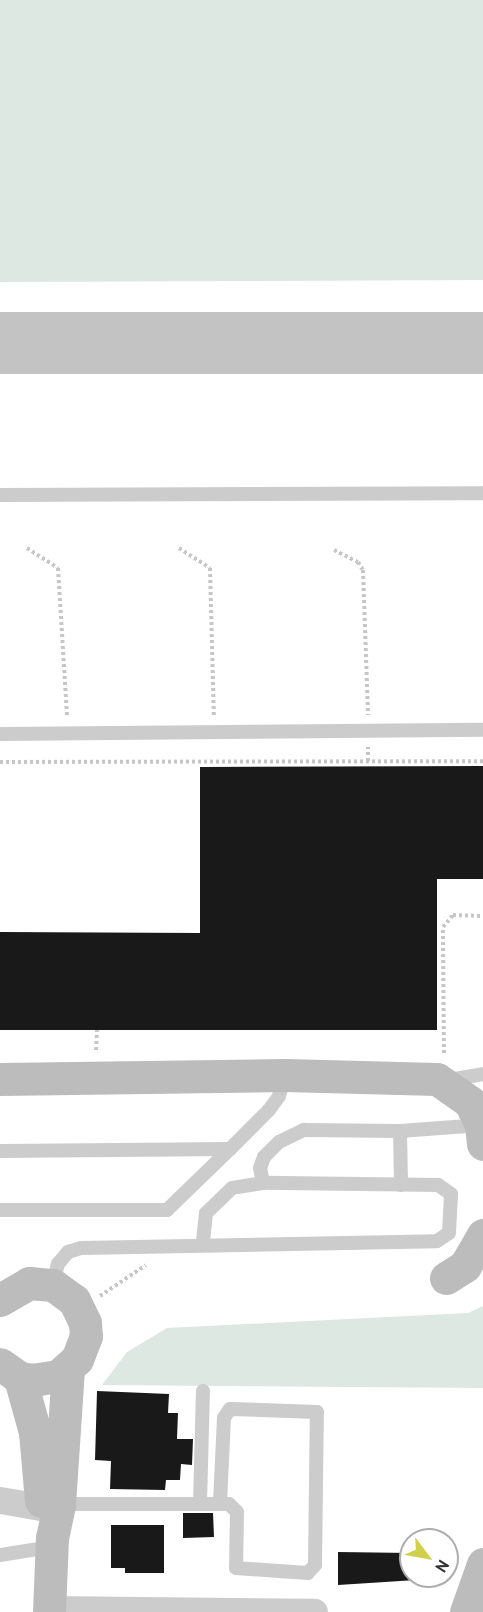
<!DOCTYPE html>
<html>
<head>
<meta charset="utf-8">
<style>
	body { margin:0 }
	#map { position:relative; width:483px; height:1612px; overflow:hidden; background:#fff; font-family:"PT Sans",sans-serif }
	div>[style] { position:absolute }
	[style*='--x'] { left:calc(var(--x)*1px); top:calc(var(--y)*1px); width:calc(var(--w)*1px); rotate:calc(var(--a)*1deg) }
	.green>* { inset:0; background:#dde8e2 }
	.taxiway>* { height:62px; margin:-31px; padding:0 31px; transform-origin:31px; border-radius:31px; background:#c3c3c3 }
	.building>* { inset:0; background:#191919 }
	.path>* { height:4px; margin-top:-2px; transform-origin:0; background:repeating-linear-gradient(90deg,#c6c6c6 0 3px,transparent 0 6px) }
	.lane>* { height:14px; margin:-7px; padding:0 7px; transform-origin:7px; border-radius:7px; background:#ccc }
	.street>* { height:27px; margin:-13.5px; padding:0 13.5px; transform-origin:13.5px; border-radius:13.5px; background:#ccc }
	.secondary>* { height:33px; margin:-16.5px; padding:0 16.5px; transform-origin:16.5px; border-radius:16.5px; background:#bcbcbc }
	span { translate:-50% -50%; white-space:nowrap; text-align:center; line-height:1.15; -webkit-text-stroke:6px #fff; paint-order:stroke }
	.north { position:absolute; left:399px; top:1528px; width:60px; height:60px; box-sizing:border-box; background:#fff; border:2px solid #adadad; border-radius:50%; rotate:122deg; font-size:16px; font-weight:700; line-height:24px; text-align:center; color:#323232 }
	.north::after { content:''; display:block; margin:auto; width:21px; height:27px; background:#cfd14c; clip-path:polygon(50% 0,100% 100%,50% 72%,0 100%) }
</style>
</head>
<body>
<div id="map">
	<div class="green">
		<i style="clip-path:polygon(0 0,483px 0,483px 280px,0 282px)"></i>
		<i style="clip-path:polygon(483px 1306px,483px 1388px,102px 1385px,127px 1352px,167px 1328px,468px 1313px)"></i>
	</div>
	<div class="taxiway">
		<i style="--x:0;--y:343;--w:483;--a:0"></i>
	</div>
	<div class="building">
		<i style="clip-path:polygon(483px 766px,483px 879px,437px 879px,437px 1030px,0 1030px,0 932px,200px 933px,200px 767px)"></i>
		<i style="clip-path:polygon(97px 1391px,169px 1394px,168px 1413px,178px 1413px,177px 1439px,193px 1439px,192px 1465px,181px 1464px,180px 1480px,166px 1480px,165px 1490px,110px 1489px,111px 1461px,95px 1460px)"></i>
		<i style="clip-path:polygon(183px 1513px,213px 1513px,214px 1537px,183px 1538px)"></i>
		<i style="clip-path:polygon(111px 1525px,164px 1525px,164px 1573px,125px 1573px,125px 1568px,111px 1568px)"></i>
		<i style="clip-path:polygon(338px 1552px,411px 1553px,411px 1576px,416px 1576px,416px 1580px,338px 1585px)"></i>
	</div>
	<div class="path">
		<i style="--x:27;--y:548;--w:37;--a:33"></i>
		<i style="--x:58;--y:568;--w:148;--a:86.5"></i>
		<i style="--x:179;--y:548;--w:37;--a:33"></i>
		<i style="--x:210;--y:568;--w:148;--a:88.5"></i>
		<i style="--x:334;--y:550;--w:27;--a:27"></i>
		<i style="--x:358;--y:562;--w:9;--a:58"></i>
		<i style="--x:363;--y:570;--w:145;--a:88"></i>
		<i style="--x:368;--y:761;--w:14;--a:-90"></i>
		<i style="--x:0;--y:762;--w:483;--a:-0.1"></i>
		<i style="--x:96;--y:1050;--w:20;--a:-87"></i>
		<i style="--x:444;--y:1053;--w:126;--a:-90.5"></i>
		<i style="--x:443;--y:927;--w:16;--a:-50"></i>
		<i style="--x:453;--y:915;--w:30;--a:2"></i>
		<i style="--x:100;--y:1296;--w:55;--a:-34"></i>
	</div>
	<div class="lane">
		<i style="--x:0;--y:495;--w:483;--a:-0.2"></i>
		<i style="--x:0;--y:734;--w:483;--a:-0.5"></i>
		<i style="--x:449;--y:1084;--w:8;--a:-40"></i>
		<i style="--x:455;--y:1079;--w:28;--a:-10"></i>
		<i style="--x:400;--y:1131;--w:54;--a:88.9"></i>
		<i style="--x:0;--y:1151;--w:230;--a:-0.5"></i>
		<i style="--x:230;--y:1149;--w:55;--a:-45"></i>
		<i style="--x:269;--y:1110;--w:17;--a:-54"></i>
		<i style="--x:279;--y:1096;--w:22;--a:-74"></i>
		<i style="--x:263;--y:1183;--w:15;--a:-101"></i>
		<i style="--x:260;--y:1168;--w:12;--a:-70"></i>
		<i style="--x:264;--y:1157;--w:21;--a:-45"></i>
		<i style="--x:279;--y:1142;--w:28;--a:-26"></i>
		<i style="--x:304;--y:1130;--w:96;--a:0.6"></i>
		<i style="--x:400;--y:1131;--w:81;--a:-4.2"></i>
		<i style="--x:0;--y:1210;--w:167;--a:0"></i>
		<i style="--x:167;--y:1210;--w:88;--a:-44.1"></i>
		<i style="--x:53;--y:1285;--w:22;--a:-77"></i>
		<i style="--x:58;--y:1264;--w:16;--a:-50"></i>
		<i style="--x:68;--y:1252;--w:14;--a:-17"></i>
		<i style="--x:81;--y:1248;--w:356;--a:-1.1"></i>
		<i style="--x:437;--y:1241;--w:14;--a:-34"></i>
		<i style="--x:449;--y:1233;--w:39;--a:-87"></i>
		<i style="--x:451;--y:1194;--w:16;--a:-145"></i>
		<i style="--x:438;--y:1185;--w:175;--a:-179.3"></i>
		<i style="--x:263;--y:1183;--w:31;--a:171"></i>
		<i style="--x:232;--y:1188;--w:36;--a:136"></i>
		<i style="--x:206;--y:1213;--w:31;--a:96"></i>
		<i style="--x:59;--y:1504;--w:170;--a:0"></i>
		<i style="--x:229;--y:1504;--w:11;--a:45"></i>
		<i style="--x:237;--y:1512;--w:56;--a:91"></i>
		<i style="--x:236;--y:1568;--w:72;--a:4"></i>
		<i style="--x:308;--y:1573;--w:11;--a:-49"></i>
		<i style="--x:315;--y:1565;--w:153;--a:-89.3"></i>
		<i style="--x:317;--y:1412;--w:87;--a:-178"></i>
		<i style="--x:230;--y:1409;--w:11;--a:124"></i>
		<i style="--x:224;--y:1418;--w:85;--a:92.7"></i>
		<i style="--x:200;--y:1504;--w:113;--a:-88.5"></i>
		<i style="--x:0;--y:1555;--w:52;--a:-8.9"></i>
	</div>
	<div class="street">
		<i style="--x:0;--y:1500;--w:42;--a:9.7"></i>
		<i style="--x:49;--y:1609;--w:265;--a:0.6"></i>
	</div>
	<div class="secondary">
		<i style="--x:0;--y:1079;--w:285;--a:-0.8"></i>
		<i style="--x:285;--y:1075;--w:152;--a:1.5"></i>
		<i style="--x:437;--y:1079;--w:40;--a:34.9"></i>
		<i style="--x:470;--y:1102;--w:25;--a:64"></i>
		<i style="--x:481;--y:1125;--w:19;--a:84"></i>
		<i style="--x:446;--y:1278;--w:22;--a:-32"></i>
		<i style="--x:465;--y:1266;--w:36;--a:-60"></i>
		<i style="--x:0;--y:1300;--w:34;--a:-30"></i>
		<i style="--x:29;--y:1283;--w:24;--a:5"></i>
		<i style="--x:53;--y:1285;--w:26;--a:36"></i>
		<i style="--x:74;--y:1300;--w:25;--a:64"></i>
		<i style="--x:85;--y:1323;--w:13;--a:86"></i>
		<i style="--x:86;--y:1336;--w:25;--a:111"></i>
		<i style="--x:77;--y:1359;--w:25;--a:138"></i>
		<i style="--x:58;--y:1376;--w:25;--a:171"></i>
		<i style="--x:33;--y:1380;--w:13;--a:-171"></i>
		<i style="--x:20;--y:1378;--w:24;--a:-145"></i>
		<i style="--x:20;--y:1378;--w:56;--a:74.5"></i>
		<i style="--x:35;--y:1432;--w:69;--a:85"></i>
		<i style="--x:49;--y:1612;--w:74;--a:-87.7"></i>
		<i style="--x:52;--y:1538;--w:35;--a:-78"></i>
		<i style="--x:59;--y:1504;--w:135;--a:-86.2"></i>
		<i style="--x:466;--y:1612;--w:51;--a:-70.5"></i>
	</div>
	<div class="north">N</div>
</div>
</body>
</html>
